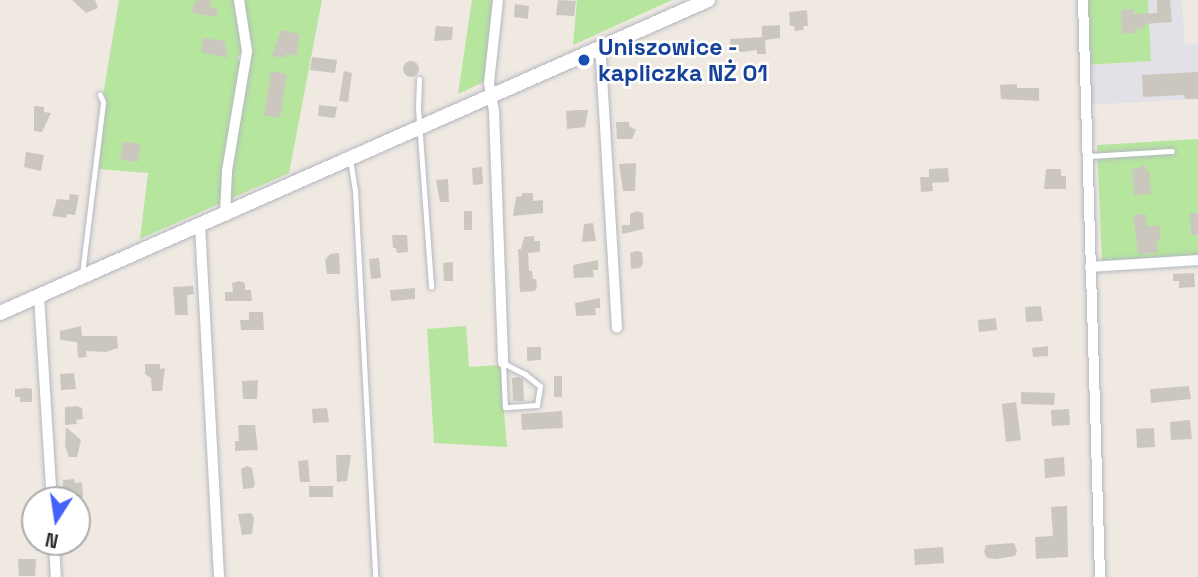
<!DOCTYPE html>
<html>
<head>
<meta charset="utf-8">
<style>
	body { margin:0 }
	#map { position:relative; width:1198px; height:577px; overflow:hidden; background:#efe9e1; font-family:"Space Grotesk",sans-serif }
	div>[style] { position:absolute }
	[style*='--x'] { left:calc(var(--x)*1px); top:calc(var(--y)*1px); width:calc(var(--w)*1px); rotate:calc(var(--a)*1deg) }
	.industrial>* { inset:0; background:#e3e1e8 }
	.green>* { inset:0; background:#b6e59e }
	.building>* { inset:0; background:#cbc7bf }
	.round { border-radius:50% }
	.roads { filter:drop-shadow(0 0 2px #b4b7c1) drop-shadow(0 0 2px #b4b7c1) }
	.service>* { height:5px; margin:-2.5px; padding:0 2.5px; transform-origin:2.5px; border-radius:2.5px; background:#fff }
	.minor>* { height:10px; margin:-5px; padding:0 5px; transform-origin:5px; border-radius:5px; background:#fff }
	.tertiary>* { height:14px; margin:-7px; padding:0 7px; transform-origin:7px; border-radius:7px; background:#fff }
	.dots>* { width:19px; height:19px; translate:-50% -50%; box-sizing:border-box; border:4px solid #fff; border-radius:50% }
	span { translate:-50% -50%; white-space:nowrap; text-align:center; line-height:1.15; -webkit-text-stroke:5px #fff; paint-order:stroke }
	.transit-label { font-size:23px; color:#164399; font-weight:700 }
	.left { translate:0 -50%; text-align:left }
	.north { position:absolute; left:21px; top:486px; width:70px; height:70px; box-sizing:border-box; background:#fff; border:2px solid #ababab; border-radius:50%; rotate:192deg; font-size:19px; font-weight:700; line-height:28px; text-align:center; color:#2e2e2e }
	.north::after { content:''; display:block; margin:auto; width:24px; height:32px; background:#4264fb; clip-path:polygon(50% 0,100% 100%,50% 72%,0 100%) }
</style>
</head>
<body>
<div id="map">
	<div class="industrial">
		<i style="clip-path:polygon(1148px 0,1182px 0,1185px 44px,1198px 43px,1198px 99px,1086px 105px,1084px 66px,1150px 61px)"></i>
	</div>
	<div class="green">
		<i style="clip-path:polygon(119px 0,234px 0,235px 15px,241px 15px,246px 39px,237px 60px,247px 62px,245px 0,322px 0,289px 173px,140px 239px,148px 173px,99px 169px,106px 96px,103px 95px)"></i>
		<i style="clip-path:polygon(472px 0,499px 0,490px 79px,458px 94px)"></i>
		<i style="clip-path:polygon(577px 0,672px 0,573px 45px)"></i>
		<i style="clip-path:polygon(1083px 0,1148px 0,1151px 61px,1086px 65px)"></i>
		<i style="clip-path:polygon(1198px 139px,1198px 256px,1102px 261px,1097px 145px)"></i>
		<i style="clip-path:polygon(466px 326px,469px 367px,500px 365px,507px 447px,434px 443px,427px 329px)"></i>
	</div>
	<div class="building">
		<i style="clip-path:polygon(72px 0,95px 0,98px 8px,86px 13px)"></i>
		<i style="clip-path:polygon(199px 0,211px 0,210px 7px,218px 9px,217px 17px,192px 13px,194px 2px)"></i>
		<i style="clip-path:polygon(558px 0,576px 1px,574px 16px,556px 15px)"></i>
		<i style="clip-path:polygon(1157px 0,1170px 0,1172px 22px,1145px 24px,1145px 28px,1135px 29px,1135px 33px,1122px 34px,1121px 10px,1134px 9px,1134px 14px,1157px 13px)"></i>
		<i style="clip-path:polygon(515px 4px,529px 6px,528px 19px,514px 17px)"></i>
		<i style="clip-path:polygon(807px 10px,808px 26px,803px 26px,804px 30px,795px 31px,794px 26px,790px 26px,789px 12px)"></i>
		<i style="clip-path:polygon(780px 25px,780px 38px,765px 40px,766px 54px,757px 54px,757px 50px,742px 52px,731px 50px,730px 39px,762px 37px,762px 26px)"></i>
		<i style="clip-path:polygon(436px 26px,453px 27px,452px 40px,434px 41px)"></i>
		<i style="clip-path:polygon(281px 30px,300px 34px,296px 56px,286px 54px,285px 58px,272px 56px)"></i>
		<i style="clip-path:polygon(203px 38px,225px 41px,227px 58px,201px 52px)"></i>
		<i style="clip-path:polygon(312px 57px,337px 60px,335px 73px,310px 70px)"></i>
		<i class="round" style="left:403px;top:61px;width:16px;height:16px"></i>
		<i style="clip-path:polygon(271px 71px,287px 74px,280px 118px,264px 115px)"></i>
		<i style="clip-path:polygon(344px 71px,352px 73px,348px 102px,339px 101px)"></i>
		<i style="clip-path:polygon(1198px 72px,1198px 99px,1185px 99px,1184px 95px,1143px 97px,1142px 75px)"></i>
		<i style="clip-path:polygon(1017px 84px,1017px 88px,1039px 88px,1039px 101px,1001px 99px,1000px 85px)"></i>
		<i style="clip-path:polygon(319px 105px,337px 107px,335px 118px,318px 116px)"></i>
		<i style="clip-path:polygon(34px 106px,44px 107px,44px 112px,51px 113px,42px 132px,34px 131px)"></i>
		<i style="clip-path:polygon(577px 110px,588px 110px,585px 127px,567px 129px,566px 111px)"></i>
		<i style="clip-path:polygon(616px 122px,629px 122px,629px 126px,636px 130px,632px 139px,617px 139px)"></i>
		<i style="clip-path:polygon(123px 142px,141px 144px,138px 162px,120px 160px)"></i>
		<i style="clip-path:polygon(26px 152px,44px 155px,41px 171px,24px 167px)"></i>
		<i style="clip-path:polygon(636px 163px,635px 191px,623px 191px,619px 164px)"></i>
		<i style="clip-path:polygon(1145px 165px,1145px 170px,1149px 170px,1151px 194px,1134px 195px,1132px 170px)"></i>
		<i style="clip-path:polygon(482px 167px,483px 184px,473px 185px,472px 168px)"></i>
		<i style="clip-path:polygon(948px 168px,949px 182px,932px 183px,933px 191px,921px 192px,920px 177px,929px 177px,929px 169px)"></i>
		<i style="clip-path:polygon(1046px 169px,1061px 169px,1061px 176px,1066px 176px,1066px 189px,1044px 189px)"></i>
		<i style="clip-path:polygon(448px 179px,449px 202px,440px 202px,436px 180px)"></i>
		<i style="clip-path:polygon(522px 193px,533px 193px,533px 201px,543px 200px,543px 213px,513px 216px,516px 197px,522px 196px)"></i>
		<i style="clip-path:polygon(70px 194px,79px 195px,75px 215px,67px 214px,66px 218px,52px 216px,57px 199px,69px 200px)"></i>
		<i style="clip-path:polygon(464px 211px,472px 211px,472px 230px,464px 230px)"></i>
		<i style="clip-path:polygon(637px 211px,643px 213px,644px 229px,622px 234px,622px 225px,630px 225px,630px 214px)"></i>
		<i style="clip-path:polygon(1190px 213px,1198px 213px,1198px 235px,1191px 235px)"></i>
		<i style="clip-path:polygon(1146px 214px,1147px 227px,1159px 225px,1161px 240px,1156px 241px,1158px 252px,1138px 254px,1133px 215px)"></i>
		<i style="clip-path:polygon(593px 223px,596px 241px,582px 242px,584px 224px)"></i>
		<i style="clip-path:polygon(392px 235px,407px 235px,408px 252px,397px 253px,396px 248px,393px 248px)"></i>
		<i style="clip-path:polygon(534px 236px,534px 241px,540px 241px,540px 252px,528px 253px,529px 271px,532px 271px,533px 279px,536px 279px,537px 286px,535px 291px,520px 292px,518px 249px,521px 249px,524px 237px)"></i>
		<i style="clip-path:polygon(636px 251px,642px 252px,643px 264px,640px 268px,631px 269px,630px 253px)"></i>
		<i style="clip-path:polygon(339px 253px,340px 274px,327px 274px,325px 260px,330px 254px)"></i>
		<i style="clip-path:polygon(379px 258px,381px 278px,371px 279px,369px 259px)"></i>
		<i style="clip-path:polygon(598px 260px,598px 270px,593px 270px,594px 277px,574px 278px,573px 265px)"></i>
		<i style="clip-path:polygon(453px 262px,453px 281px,444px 281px,443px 263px)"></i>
		<i style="clip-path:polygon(1194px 273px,1195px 287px,1179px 288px,1179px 281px,1173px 281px,1173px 274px)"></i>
		<i style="clip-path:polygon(239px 281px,245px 283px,245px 290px,251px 290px,252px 301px,225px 301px,225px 292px,233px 292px,232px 283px)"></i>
		<i style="clip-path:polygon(193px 286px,194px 294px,187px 295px,188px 315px,175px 315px,173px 287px)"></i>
		<i style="clip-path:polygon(415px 288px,415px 299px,391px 301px,390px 290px)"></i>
		<i style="clip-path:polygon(600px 298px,600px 308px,595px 308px,596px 315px,576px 316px,575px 303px)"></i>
		<i style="clip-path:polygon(1041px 306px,1043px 321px,1026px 322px,1025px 307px)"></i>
		<i style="clip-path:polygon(249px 312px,263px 312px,264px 330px,241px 330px,240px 320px,249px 320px)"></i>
		<i style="clip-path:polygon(996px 318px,997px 330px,979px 332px,978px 320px)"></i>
		<i style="clip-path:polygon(81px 326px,82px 336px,117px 336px,118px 348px,106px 352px,86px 351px,87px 357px,78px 358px,77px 342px,60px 340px,60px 331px)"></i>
		<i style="clip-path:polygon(1048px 346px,1048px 356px,1033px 357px,1032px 348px)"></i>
		<i style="clip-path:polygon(527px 347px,541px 347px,541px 360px,527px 361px)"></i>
		<i style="clip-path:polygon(145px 364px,160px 364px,160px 369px,165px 368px,162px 391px,152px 391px,151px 378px,145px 374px)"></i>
		<i style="clip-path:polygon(74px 373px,76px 389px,61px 390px,60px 374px)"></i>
		<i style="clip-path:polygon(554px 376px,562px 376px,562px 397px,554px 397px)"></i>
		<i style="clip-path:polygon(519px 377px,523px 379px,524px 401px,513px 401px,512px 378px)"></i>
		<i style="clip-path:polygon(258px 380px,257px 399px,243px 399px,242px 381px)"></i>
		<i style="clip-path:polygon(1189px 386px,1191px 399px,1151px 403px,1150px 389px)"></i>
		<i style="clip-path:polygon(26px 388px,32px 389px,32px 402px,20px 402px,20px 397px,15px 397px,15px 389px)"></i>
		<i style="clip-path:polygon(1021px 392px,1055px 393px,1054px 405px,1021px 404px)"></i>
		<i style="clip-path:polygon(1016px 402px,1021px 440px,1006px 442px,1002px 404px)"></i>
		<i style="clip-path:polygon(77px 406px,82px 408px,83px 419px,76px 420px,77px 424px,65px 425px,65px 407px)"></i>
		<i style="clip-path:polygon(327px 408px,329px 422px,313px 423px,312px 409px)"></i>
		<i style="clip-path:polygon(1069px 409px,1070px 425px,1052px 426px,1051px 410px)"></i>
		<i style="clip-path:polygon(562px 411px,563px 428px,522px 430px,521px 414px)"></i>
		<i style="clip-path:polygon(1190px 420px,1192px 439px,1171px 440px,1170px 422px)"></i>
		<i style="clip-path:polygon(238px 425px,255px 425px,258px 450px,235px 451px,235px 441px,239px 441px)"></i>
		<i style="clip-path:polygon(66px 427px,81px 440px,77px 457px,69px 457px,65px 446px)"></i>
		<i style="clip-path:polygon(1154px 428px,1155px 447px,1137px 448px,1136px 429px)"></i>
		<i style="clip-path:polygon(336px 455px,351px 455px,347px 481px,337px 482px)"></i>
		<i style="clip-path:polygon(1064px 457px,1065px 476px,1045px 478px,1044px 459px)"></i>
		<i style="clip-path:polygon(308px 460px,310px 482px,300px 482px,298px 461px)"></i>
		<i style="clip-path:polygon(247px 466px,252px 468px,255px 484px,253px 488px,243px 489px,241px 469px)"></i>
		<i style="clip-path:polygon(74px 479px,75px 483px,82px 482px,83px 497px,62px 500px,63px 480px)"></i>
		<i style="clip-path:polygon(309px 486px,333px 486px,333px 497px,309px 497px)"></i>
		<i style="clip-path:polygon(1067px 506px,1068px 557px,1036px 559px,1035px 537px,1053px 536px,1051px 507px)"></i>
		<i style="clip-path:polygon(251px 513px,254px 518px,252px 534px,242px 535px,238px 514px)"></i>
		<i style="clip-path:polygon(1014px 543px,1017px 551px,1015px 556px,996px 559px,987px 558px,984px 552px,986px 545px)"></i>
		<i style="clip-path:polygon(943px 547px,944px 563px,915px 565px,914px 549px)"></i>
		<i style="clip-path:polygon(18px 559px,36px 559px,35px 576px,19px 576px)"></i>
	</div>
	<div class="roads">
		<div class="service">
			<i style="--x:419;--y:79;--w:29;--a:92"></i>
			<i style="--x:418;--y:108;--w:179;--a:85.8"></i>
			<i style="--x:1088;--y:156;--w:84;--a:-3.4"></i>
			<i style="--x:350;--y:159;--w:31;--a:81"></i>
			<i style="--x:355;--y:190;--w:388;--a:87"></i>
			<i style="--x:82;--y:274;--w:173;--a:-83"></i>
			<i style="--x:103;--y:102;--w:8;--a:-113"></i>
			<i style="--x:503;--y:363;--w:25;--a:27"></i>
			<i style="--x:525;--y:374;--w:19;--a:39"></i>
			<i style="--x:540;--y:386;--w:19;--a:99"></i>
			<i style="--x:537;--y:405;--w:32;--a:176"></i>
			<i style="--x:505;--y:407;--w:44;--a:-92.6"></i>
		</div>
		<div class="minor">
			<i style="--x:498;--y:0;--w:83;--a:96.2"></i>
			<i style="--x:489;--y:83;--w:29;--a:80"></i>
			<i style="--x:494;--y:112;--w:251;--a:87.9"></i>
			<i style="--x:1083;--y:0;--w:577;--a:88.31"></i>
			<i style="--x:597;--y:49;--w:11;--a:68"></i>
			<i style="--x:601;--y:59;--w:269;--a:86.6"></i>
			<i style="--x:225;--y:214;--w:43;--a:-87.3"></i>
			<i style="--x:227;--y:171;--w:122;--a:-80.5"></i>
			<i style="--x:247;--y:51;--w:52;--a:-98.9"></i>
			<i style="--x:200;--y:225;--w:353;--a:86.9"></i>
			<i style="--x:1090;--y:267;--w:108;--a:-3.7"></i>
			<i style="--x:39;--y:296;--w:204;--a:86.4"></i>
			<i style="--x:54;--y:542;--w:35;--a:87"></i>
		</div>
		<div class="tertiary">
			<i style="--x:0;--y:313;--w:774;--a:-23.85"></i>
		</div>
	</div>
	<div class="dots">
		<i style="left:584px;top:60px;background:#1a4fb4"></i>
	</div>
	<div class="transit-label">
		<span class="left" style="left:598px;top:60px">Uniszowice -<br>kapliczka NŻ 01</span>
	</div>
	<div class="north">N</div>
</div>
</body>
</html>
